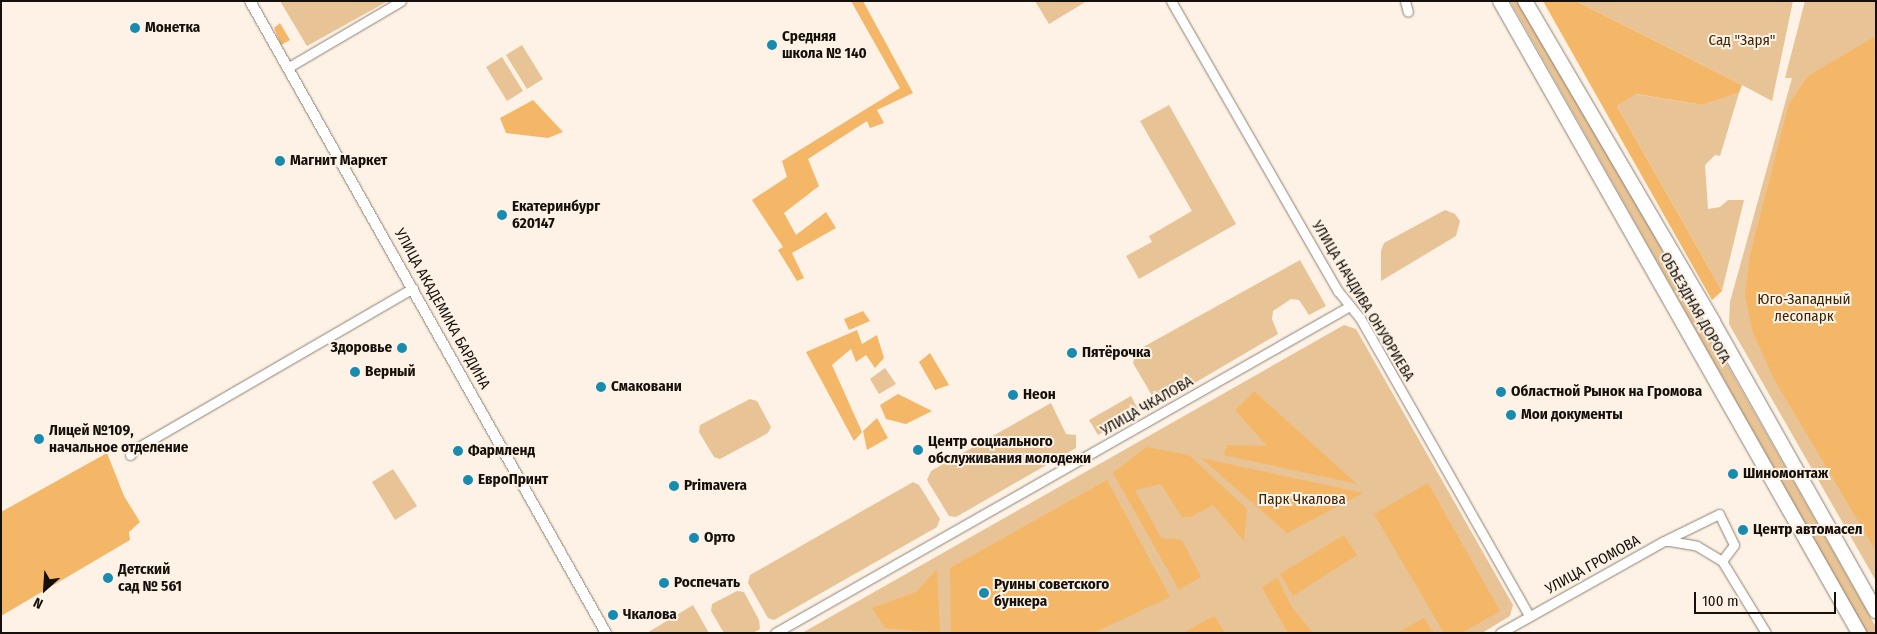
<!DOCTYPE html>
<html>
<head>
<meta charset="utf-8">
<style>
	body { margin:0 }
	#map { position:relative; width:1877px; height:634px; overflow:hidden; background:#fdf2e5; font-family:"Fira Sans Condensed",sans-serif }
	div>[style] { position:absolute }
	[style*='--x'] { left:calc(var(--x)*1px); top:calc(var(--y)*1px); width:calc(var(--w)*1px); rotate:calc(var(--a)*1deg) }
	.green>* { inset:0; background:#e8c396 }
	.forest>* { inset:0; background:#f4b768 }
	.roads { filter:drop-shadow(0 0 1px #8c8071) drop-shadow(0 0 1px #8c8071) }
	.minor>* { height:9px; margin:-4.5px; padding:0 4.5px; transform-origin:4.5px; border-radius:4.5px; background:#fff }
	.tertiary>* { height:10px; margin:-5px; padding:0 5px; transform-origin:5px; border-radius:5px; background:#fff }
	.primary>* { height:14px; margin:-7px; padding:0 7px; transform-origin:7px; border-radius:7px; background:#fff }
	.dots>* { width:14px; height:14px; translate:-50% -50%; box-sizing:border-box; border:2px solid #fdf2e5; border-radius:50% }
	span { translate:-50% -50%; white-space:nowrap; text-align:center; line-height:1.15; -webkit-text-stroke:4px #fdf2e5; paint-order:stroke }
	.poi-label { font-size:15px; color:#15100b; font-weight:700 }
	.left { translate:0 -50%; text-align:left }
	.right { translate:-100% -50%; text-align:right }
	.park-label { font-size:15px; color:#3d2502 }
	.street-label { font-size:15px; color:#15100b }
	.frame { position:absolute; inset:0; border:2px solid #15100b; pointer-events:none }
	.north { position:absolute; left:20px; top:564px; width:50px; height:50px; -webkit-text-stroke:4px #fdf2e5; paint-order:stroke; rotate:206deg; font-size:14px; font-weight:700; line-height:20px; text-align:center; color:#15100b }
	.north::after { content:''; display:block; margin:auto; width:18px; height:22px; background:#15100b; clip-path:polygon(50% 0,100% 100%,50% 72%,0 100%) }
	.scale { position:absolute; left:1694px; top:592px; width:142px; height:22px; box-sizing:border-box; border:2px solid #15100b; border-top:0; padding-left:6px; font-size:15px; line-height:18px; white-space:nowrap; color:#15100b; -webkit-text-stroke:4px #fdf2e5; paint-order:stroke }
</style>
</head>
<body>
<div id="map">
	<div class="green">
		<i style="clip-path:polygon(280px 1px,388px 1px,307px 46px)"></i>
		<i style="clip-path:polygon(1035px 1px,1087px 1px,1049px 24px)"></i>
		<i style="clip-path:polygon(1510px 1px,1521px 1px,1876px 627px,1876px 633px,1867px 633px)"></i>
		<i style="clip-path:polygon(1576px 1px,1793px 1px,1772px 101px,1742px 85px)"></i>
		<i style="clip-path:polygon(1805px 1px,1876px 1px,1876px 581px,1729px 324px,1730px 302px,1792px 78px,1785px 78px)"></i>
		<i style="clip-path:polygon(522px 45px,543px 79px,527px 89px,506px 55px)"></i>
		<i style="clip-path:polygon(502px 57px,523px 91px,507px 101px,486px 67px)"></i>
		<i style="clip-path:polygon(1739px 93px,1720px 156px,1715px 155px,1705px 165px,1708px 209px,1720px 207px,1728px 200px,1744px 200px,1722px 291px,1617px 106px,1635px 94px,1703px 105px)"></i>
		<i style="clip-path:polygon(1169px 105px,1236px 224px,1139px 279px,1126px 256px,1152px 242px,1149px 236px,1192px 211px,1140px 121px)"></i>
		<i style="clip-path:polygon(1445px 210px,1455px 214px,1460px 221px,1456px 236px,1381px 281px,1381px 251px,1384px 243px)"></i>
		<i style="clip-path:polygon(1300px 260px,1326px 306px,1309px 315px,1299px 300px,1291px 299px,1273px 311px,1272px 319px,1278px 334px,1164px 401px,1154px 399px,1133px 363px,1136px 351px)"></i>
		<i style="clip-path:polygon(1344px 325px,1356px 329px,1513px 605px,1510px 616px,1482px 633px,802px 633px)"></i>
		<i style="clip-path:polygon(885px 368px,896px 384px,879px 394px,870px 379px)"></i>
		<i style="clip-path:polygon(1131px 396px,1139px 411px,1098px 435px,1089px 420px)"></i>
		<i style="clip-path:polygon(750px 399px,757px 401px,771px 427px,768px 433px,720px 459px,714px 457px,699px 432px,700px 425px)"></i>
		<i style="clip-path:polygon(1051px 403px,1066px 434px,1076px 435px,1076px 448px,956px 517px,949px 516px,927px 480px,931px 471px)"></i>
		<i style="clip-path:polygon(393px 469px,417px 506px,395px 520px,372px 482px)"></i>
		<i style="clip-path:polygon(913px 482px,919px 485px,940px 519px,937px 527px,774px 620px,768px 618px,748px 583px,750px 575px)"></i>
		<i style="clip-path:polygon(737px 591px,744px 592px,759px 620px,760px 629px,753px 633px,724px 633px,711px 611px,712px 604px)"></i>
		<i style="clip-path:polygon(693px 605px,709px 633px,647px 633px)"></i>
	</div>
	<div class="forest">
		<i style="clip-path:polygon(851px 1px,863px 1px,913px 93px,877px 110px,884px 123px,870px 128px,867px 121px,808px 159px,819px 186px,784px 213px,796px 235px,826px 212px,836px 228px,792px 253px,804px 278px,797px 281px,778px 250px,783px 247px,752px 200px,787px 177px,782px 161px,900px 88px)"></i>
		<i style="clip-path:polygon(1543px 1px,1576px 1px,1742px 85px,1739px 93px,1703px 105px,1636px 94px,1617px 106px,1722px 291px,1712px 300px)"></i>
		<i style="clip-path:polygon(280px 23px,290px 40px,281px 45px,274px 28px)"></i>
		<i style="clip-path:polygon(1876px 36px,1876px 551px,1774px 379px,1752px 330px,1745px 294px,1750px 255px,1789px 104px,1808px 76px)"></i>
		<i style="clip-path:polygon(533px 100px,563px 132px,548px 138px,506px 133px,500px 118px)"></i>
		<i style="clip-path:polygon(863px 311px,870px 321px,849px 330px,844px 319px)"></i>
		<i style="clip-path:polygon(857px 330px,862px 344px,877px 335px,884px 358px,875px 368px,866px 355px,856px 362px,851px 349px,832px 365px,862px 432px,854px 441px,806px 352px)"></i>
		<i style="clip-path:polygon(930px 353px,949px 385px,935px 390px,919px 362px)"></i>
		<i style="clip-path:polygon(1255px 391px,1255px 392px,1357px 484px,1224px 455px,1227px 445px,1267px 446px,1235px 410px)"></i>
		<i style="clip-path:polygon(898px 394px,932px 411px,906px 424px,886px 419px,880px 405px)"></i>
		<i style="clip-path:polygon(877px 418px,888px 438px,867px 450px,863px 431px)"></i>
		<i style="clip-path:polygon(1146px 447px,1189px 455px,1247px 509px,1244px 541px,1213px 505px,1190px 517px,1182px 517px,1161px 484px,1135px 490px,1161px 538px,1182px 540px,1201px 577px,1179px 590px,1113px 473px)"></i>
		<i style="clip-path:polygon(107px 453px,124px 496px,140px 522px,129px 532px,130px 540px,1px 616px,1px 512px)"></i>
		<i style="clip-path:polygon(1201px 458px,1363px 493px,1287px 533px)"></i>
		<i style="clip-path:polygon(1107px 480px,1170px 597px,1093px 633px,951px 633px,950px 568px)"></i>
		<i style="clip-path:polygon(1428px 483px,1500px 611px,1462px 633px,1444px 633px,1374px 514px)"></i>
		<i style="clip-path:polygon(1344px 535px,1357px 555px,1293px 596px,1280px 574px)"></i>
		<i style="clip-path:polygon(937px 569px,940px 633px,885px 628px,872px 608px,916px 592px)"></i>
		<i style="clip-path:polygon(1277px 577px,1291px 606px,1313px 633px,1288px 633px,1262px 588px)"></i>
		<i style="clip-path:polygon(1214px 616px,1225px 633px,1183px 633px)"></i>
		<i style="clip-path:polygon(1424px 618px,1434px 633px,1397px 633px)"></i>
	</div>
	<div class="roads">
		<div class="minor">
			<i style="--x:1171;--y:1;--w:335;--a:60.1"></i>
			<i style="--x:1338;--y:291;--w:35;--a:51"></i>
			<i style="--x:1360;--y:318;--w:343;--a:60.4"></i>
			<i style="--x:1405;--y:1;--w:11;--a:75"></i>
			<i style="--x:287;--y:68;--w:132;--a:-30.4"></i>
			<i style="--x:130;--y:455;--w:10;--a:-45"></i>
			<i style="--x:137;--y:448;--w:319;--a:-30.1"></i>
			<i style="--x:1666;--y:540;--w:59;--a:-26.1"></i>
			<i style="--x:1719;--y:514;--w:34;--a:64"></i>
			<i style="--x:1734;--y:545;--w:20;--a:127"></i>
			<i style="--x:775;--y:633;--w:661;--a:-29.63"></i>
			<i style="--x:1500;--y:633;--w:188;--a:-29.3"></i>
			<i style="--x:1664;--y:541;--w:6;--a:0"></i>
			<i style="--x:1670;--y:541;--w:27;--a:10"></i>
			<i style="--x:1697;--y:546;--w:29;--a:31"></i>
			<i style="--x:1722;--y:561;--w:84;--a:58.6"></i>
		</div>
		<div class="tertiary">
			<i style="--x:250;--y:1;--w:725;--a:60.61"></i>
		</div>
		<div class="primary">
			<i style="--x:1500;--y:1;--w:727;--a:60.4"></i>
			<i style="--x:1525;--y:1;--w:372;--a:59.6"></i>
			<i style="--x:1713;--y:322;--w:332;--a:60.6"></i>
		</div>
	</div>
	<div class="dots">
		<i style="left:135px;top:28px;background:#178caf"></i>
		<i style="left:772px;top:45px;background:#178caf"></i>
		<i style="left:280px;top:161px;background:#178caf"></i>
		<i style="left:502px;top:215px;background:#178caf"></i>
		<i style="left:402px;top:348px;background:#178caf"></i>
		<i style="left:1072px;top:353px;background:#178caf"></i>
		<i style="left:355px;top:372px;background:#178caf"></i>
		<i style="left:601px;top:387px;background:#178caf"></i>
		<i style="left:1501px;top:392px;background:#178caf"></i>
		<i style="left:1013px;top:395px;background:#178caf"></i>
		<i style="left:1511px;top:415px;background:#178caf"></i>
		<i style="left:39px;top:439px;background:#178caf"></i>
		<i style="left:918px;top:450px;background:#178caf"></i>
		<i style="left:458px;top:451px;background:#178caf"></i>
		<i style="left:1733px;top:474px;background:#178caf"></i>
		<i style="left:468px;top:480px;background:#178caf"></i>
		<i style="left:674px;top:486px;background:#178caf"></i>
		<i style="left:1743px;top:530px;background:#178caf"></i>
		<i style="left:694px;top:538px;background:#178caf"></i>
		<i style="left:108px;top:578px;background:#178caf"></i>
		<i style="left:664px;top:583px;background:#178caf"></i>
		<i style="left:984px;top:593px;background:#178caf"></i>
		<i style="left:613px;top:615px;background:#178caf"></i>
	</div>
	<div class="poi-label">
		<span class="left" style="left:145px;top:28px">Монетка</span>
		<span class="left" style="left:782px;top:45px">Средняя<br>школа № 140</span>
		<span class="left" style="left:290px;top:161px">Магнит Маркет</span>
		<span class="left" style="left:512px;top:215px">Екатеринбург<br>620147</span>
		<span class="right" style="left:392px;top:348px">Здоровье</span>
		<span class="left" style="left:1082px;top:353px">Пятёрочка</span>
		<span class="left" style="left:365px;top:372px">Верный</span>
		<span class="left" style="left:611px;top:387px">Смаковани</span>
		<span class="left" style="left:1511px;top:392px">Областной Рынок на Громова</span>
		<span class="left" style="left:1023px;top:395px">Неон</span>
		<span class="left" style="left:1521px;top:415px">Мои документы</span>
		<span class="left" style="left:49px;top:439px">Лицей №109,<br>начальное отделение</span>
		<span class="left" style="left:928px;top:450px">Центр социального<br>обслуживания молодежи</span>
		<span class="left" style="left:468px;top:451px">Фармленд</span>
		<span class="left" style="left:1743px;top:474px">Шиномонтаж</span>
		<span class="left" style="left:478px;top:480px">ЕвроПринт</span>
		<span class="left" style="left:684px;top:486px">Primavera</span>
		<span class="left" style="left:1753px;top:530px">Центр автомасел</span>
		<span class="left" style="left:704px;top:538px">Орто</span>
		<span class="left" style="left:118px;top:578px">Детский<br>сад № 561</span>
		<span class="left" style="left:674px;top:583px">Роспечать</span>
		<span class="left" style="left:994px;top:593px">Руины советского<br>бункера</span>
		<span class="left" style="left:623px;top:615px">Чкалова</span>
	</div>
	<div class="park-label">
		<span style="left:1742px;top:41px">Сад "Заря"</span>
		<span style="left:1804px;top:308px">Юго-Западный<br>лесопарк</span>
		<span style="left:1302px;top:500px">Парк Чкалова</span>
	</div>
	<div class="street-label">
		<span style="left:1363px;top:301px;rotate:59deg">УЛИЦА НАЧДИВА ОНУФРИЕВА</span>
		<span style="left:1695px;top:308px;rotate:60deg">ОБЪЕЗДНАЯ ДОРОГА</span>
		<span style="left:442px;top:309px;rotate:61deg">УЛИЦА АКАДЕМИКА БАРДИНА</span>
		<span style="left:1147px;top:406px;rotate:-30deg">УЛИЦА ЧКАЛОВА</span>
		<span style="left:1593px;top:565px;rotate:-29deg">УЛИЦА ГРОМОВА</span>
	</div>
	<div class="frame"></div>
	<div class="north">N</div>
	<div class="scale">100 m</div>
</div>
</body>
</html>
